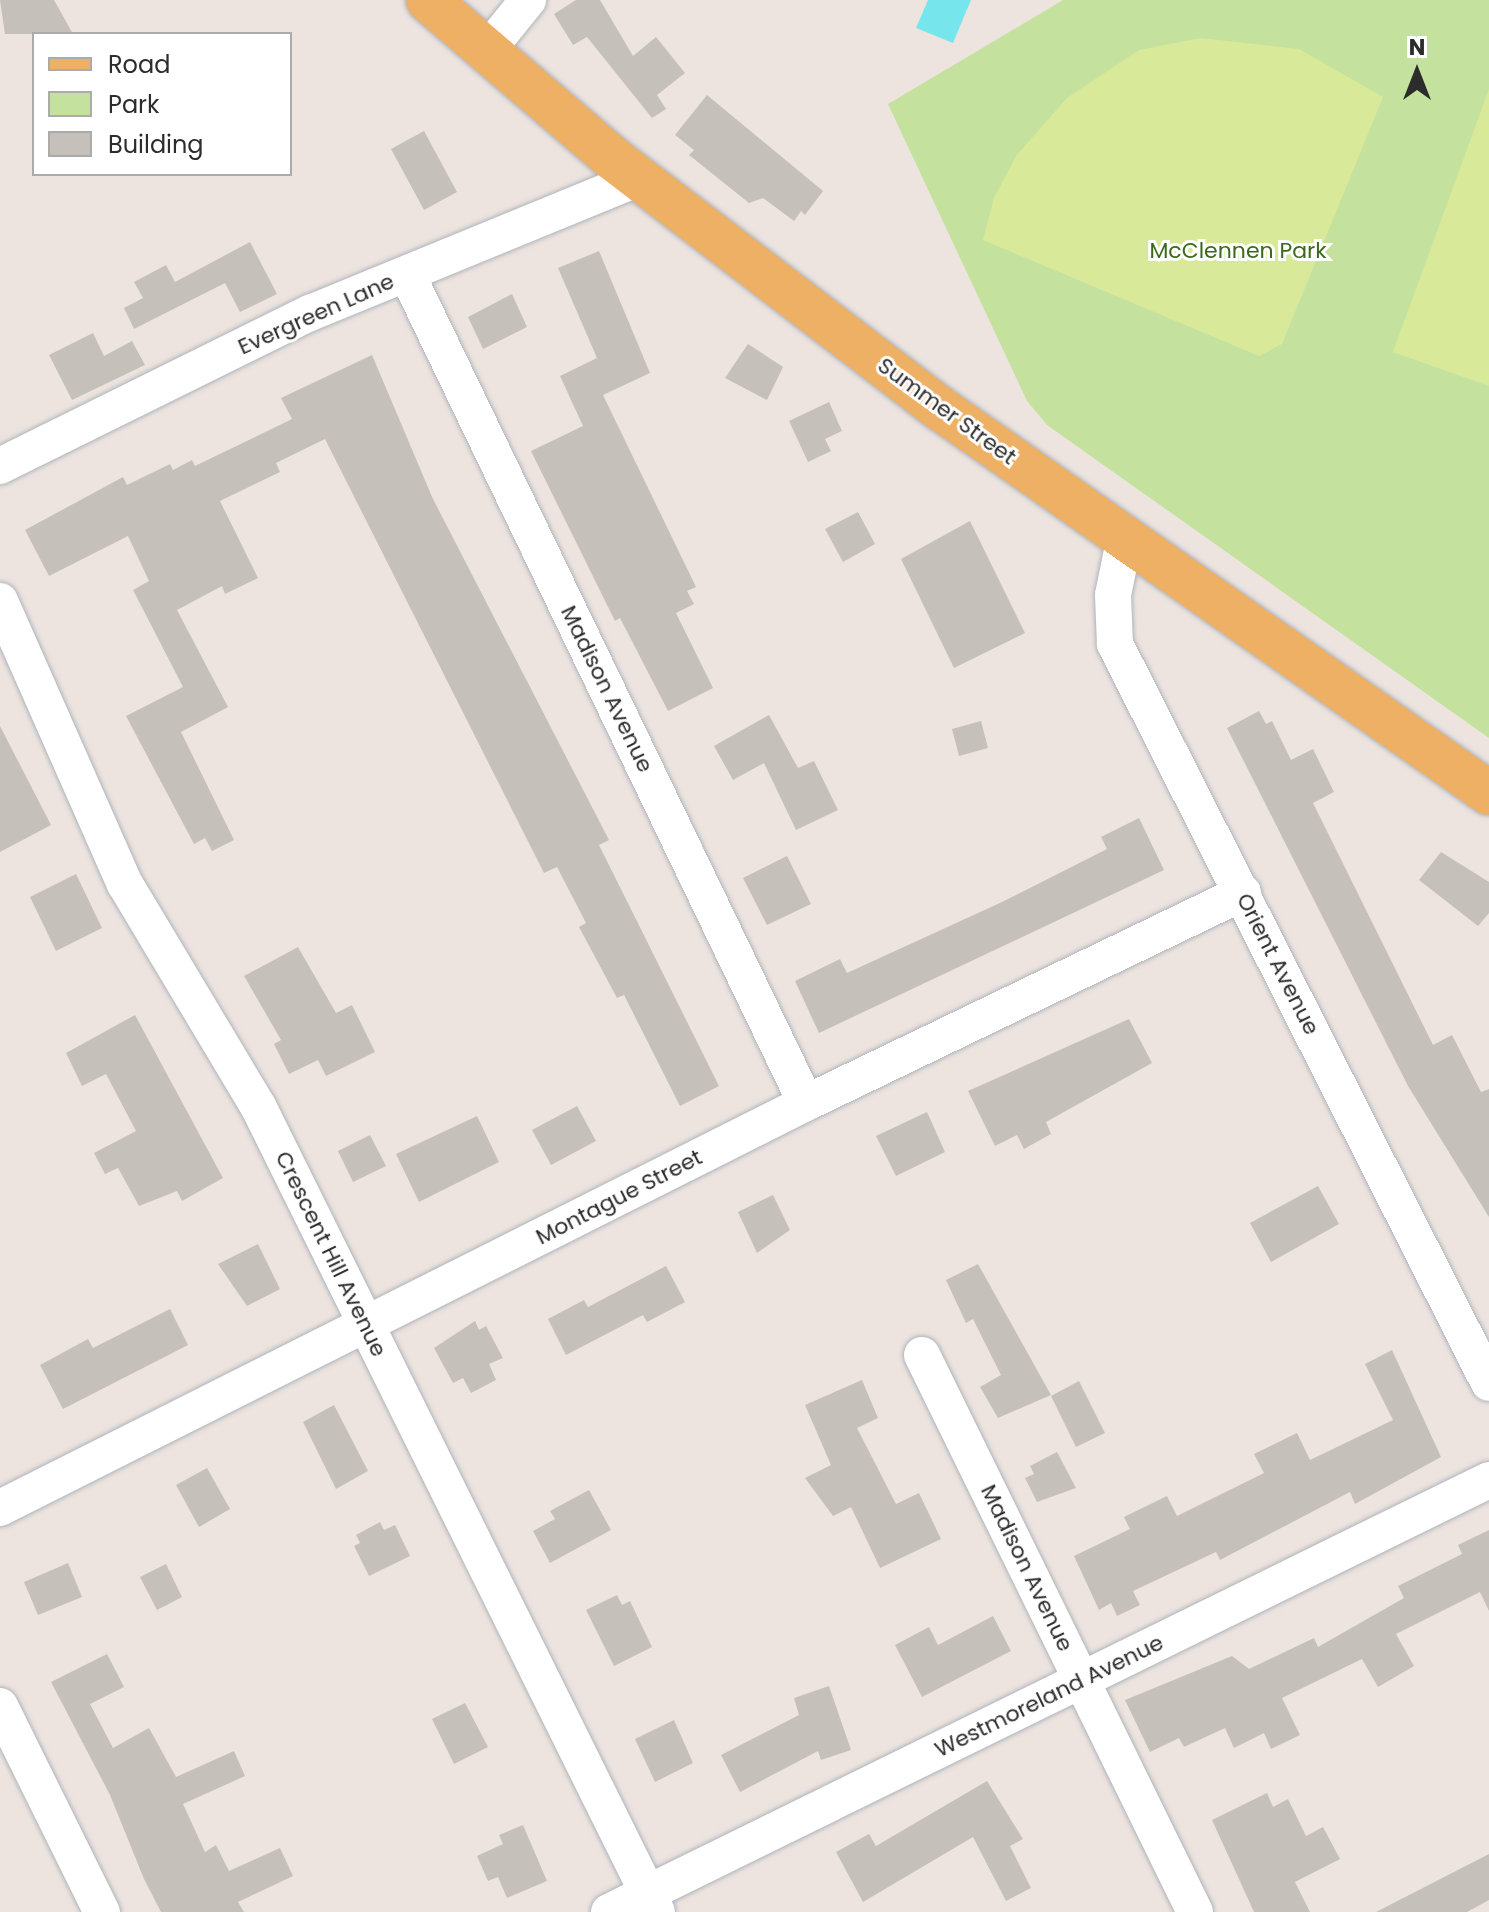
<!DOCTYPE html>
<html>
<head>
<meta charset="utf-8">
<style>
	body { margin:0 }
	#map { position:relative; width:1489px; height:1912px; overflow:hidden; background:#ede4df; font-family:Poppins,sans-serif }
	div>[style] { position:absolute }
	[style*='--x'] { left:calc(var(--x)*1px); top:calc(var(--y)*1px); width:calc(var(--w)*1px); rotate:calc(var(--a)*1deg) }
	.green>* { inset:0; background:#c4e29e }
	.pitch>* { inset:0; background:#d8e99a }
	.water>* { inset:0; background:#76e6ec }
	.building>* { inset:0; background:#c6c0ba }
	.roads { filter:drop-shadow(0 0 2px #afb4bc) drop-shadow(0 0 2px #afb4bc) }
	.minor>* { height:36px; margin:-18px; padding:0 18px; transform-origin:18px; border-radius:18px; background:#fff }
	.major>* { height:44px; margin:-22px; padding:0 22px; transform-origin:22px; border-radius:22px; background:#edb064 }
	span { translate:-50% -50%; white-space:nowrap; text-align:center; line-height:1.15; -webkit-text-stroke:6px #fff; paint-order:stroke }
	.park-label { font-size:22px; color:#3d691d }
	.street-label { font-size:22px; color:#2c2c2c }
	.legend { position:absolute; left:32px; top:32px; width:260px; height:144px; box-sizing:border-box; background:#fff; border:2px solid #ababab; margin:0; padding:10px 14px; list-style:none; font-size:24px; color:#2c2c2c }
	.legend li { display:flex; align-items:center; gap:16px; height:40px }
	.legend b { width:40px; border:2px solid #ababab }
	.north { position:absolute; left:1377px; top:32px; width:80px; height:80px; -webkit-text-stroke:6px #fff; paint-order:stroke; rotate:0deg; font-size:22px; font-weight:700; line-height:32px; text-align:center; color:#2c2c2c }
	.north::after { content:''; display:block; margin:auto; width:28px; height:36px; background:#2c2c2c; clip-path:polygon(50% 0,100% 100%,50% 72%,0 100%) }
</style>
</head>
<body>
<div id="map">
	<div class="green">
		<i style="clip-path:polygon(1063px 0,1489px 0,1489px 738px,1047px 425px,1027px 401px,888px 104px)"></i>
	</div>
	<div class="pitch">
		<i style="clip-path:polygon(1201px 38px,1299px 49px,1383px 97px,1282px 344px,1259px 356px,983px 240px,994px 198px,1016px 156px,1067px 98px,1139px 50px)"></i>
		<i style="clip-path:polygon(1489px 89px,1489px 386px,1393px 352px)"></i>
	</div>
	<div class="water">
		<i style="clip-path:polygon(928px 0,971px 0,953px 43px,916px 28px)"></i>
	</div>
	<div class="building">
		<i style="clip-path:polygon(0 0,54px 0,73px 34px,5px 34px)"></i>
		<i style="clip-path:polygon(576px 0,600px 0,633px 56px,656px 37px,685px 73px,657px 95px,666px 109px,652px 118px,587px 37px,573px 45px,554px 14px)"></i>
		<i style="clip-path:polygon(707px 95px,823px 191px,805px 215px,801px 211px,794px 221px,763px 198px,749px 203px,689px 155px,694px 150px,675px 135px)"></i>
		<i style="clip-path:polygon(424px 131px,457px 192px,424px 210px,391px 149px)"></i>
		<i style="clip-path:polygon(250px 242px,277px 294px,240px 312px,225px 283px,134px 329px,124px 308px,143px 298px,134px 282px,166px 265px,175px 282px)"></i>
		<i style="clip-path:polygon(599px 251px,650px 373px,603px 395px,696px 587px,687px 591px,694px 604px,676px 613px,713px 688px,668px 711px,620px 618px,615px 621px,531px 451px,583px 426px,560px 376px,597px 358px,558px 268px)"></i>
		<i style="clip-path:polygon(512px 294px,527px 327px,483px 349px,468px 317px)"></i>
		<i style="clip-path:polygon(93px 333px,104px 356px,132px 341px,145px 365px,72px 400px,49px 355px)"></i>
		<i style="clip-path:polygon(748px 344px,783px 367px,767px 400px,725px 378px)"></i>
		<i style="clip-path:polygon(372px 355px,433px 499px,609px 840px,599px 845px,719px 1086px,680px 1106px,624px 995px,617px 998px,579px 927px,586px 923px,557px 867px,544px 873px,325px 439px,276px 463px,280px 472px,220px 501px,258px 578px,225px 594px,222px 586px,177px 610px,228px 707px,181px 732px,234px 840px,212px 851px,205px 838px,194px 844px,126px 716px,183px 687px,133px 590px,149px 581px,128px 536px,49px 576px,25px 530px,123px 477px,127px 485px,170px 464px,173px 470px,192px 460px,195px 466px,292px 419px,281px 398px)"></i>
		<i style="clip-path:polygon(829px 402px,842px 431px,825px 439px,831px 451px,808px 462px,789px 421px)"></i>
		<i style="clip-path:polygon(858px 512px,875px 544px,843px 562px,825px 529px)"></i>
		<i style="clip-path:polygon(970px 521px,1025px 633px,954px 668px,901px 559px)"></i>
		<i style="clip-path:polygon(1259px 711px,1266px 724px,1272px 721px,1291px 760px,1313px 749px,1334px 792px,1313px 803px,1433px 1045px,1452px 1035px,1481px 1092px,1489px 1089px,1489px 1217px,1408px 1086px,1227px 728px)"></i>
		<i style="clip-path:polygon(769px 715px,798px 768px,814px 761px,838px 810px,796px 830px,764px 763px,733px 780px,714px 746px)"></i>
		<i style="clip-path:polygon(981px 721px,988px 748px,959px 756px,952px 729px)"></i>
		<i style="clip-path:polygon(0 726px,51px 825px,0 852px)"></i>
		<i style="clip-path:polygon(1139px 818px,1164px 870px,819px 1033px,795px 981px,840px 959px,847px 973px,1002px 902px,1107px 849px,1101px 837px)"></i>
		<i style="clip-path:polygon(1441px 852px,1489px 882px,1489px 913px,1478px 926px,1419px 880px)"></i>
		<i style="clip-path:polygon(787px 856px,811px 904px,767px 925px,743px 878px)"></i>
		<i style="clip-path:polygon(76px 874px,102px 928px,56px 951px,30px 897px)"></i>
		<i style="clip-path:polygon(298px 947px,336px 1013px,352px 1005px,375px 1052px,326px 1076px,318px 1060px,289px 1074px,274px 1044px,281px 1040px,244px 976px)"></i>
		<i style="clip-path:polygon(135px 1015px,223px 1178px,182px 1201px,177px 1191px,139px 1206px,118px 1168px,105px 1174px,94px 1153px,136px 1131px,106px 1074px,82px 1086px,66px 1053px)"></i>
		<i style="clip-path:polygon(1129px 1019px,1152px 1063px,1046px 1122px,1051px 1134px,1024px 1149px,1017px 1135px,995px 1146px,968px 1091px)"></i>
		<i style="clip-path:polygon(577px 1106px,596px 1141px,551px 1165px,532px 1130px)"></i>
		<i style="clip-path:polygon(927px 1112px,945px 1152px,896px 1176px,876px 1136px)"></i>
		<i style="clip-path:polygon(477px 1116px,499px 1162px,419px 1202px,396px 1154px)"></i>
		<i style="clip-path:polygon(370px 1135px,386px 1166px,353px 1182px,338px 1151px)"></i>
		<i style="clip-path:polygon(1318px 1186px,1339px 1224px,1271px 1262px,1250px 1223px)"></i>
		<i style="clip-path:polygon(773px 1195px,790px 1230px,757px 1253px,738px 1212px)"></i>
		<i style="clip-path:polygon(258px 1244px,280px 1289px,247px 1306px,218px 1264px)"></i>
		<i style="clip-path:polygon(978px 1264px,1051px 1395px,998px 1418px,980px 1387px,1001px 1375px,973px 1319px,966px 1323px,946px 1280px)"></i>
		<i style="clip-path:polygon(666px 1266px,685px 1302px,647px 1322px,643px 1315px,566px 1355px,548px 1319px,584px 1300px,588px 1307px)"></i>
		<i style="clip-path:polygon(170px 1309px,188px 1345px,63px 1409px,40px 1365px,88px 1339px,93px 1348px)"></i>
		<i style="clip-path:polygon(475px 1321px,479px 1330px,486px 1326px,503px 1358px,489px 1364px,496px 1380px,471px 1393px,463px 1378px,453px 1383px,434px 1348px)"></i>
		<i style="clip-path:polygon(1392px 1350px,1441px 1457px,1355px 1504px,1350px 1492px,1220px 1560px,1216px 1552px,1133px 1591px,1140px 1605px,1117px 1616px,1111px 1603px,1099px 1610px,1074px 1556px,1130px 1529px,1124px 1517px,1167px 1496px,1177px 1516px,1264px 1473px,1254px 1454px,1297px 1433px,1310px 1460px,1393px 1420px,1365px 1364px)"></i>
		<i style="clip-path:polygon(862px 1380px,878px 1418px,857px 1428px,896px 1504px,919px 1493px,941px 1539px,880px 1568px,851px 1507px,833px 1516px,805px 1478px,831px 1465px,805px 1405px)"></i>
		<i style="clip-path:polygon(1079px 1381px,1105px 1433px,1076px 1447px,1051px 1396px)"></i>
		<i style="clip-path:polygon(334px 1405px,368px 1471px,336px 1489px,303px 1422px)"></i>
		<i style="clip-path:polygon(1057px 1452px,1076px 1488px,1037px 1502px,1025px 1478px,1034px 1474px,1030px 1466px)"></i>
		<i style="clip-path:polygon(207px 1468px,230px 1509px,199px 1527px,176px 1485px)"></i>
		<i style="clip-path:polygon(589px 1490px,611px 1530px,550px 1563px,533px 1531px,555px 1519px,550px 1511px)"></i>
		<i style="clip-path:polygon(380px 1522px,384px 1530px,395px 1525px,410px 1556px,369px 1576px,354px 1546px,360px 1543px,356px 1535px)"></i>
		<i style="clip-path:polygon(1489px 1530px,1489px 1611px,1480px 1592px,1396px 1634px,1414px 1666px,1378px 1687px,1362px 1659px,1282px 1698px,1300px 1735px,1271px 1749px,1264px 1733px,1234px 1748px,1225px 1728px,1184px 1747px,1179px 1738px,1150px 1752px,1125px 1700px,1232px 1656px,1249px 1669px,1314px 1638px,1318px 1647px,1404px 1598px,1398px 1586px,1462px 1554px,1458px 1545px)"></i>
		<i style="clip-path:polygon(68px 1563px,82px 1597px,38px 1615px,24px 1582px)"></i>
		<i style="clip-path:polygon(166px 1564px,182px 1597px,157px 1610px,140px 1577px)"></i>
		<i style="clip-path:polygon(617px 1595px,622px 1605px,630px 1601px,652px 1647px,614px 1666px,586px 1610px)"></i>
		<i style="clip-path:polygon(993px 1616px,1011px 1651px,922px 1697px,895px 1645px,929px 1627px,938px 1645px)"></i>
		<i style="clip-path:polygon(107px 1654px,124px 1687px,90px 1704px,113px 1748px,149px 1728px,176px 1777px,234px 1751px,245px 1776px,183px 1804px,205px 1852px,216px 1845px,229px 1871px,280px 1848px,293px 1876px,238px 1902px,244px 1912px,161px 1912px,144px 1879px,110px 1795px,51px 1682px)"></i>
		<i style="clip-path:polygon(829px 1686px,851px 1750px,821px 1760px,818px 1751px,740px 1792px,721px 1755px,799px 1715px,794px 1698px)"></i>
		<i style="clip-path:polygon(465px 1703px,488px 1747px,454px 1764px,432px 1719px)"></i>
		<i style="clip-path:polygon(674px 1720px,693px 1763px,655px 1782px,635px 1739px)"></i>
		<i style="clip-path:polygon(987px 1781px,1023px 1839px,1010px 1846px,1031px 1888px,1006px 1901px,973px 1837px,863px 1902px,836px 1852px,869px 1834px,876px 1846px)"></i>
		<i style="clip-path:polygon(1267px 1793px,1273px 1807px,1288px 1799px,1306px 1836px,1323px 1827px,1340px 1859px,1295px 1882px,1310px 1912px,1254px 1912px,1212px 1820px)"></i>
		<i style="clip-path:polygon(523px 1825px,547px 1881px,507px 1898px,498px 1877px,488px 1881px,477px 1856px,503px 1844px,499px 1835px)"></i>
		<i style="clip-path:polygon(1489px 1854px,1489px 1900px,1467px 1912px,1376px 1912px)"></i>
	</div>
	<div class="roads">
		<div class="minor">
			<i style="--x:486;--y:52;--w:67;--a:-51.1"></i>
			<i style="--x:407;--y:274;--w:920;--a:64.3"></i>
			<i style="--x:0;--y:466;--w:346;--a:-26.3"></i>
			<i style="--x:310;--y:313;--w:356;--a:-22.3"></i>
			<i style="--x:1125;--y:536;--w:60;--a:101.5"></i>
			<i style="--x:1113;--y:595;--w:49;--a:87.7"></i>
			<i style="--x:1115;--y:644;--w:828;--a:63.16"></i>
			<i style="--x:0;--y:601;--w:309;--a:66.2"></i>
			<i style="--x:125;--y:884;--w:259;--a:59.1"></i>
			<i style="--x:258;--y:1106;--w:899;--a:63.66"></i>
			<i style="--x:922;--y:1355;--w:620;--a:63.89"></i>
			<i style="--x:0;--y:1508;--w:902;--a:-26.68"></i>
			<i style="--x:806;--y:1103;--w:485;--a:-25.7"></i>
			<i style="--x:0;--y:1706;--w:230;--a:63.7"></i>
			<i style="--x:609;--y:1912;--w:980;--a:-26.15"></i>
		</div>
		<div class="major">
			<i style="--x:428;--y:0;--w:241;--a:40.6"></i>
			<i style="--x:611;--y:157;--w:415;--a:37.4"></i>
			<i style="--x:941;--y:409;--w:669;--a:35.02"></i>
		</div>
	</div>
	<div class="park-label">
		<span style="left:1238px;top:251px">McClennen Park</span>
	</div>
	<div class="street-label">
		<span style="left:316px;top:314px;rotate:-24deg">Evergreen Lane</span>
		<span style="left:947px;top:411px;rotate:36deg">Summer Street</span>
		<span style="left:607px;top:689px;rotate:64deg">Madison Avenue</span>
		<span style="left:1278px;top:964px;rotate:63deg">Orient Avenue</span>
		<span style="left:619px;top:1197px;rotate:-27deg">Montague Street</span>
		<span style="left:331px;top:1254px;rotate:64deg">Crescent Hill Avenue</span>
		<span style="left:1027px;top:1568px;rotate:64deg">Madison Avenue</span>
		<span style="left:1049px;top:1696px;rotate:-26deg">Westmoreland Avenue</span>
	</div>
	<ul class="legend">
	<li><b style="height:10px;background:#edb064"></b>Road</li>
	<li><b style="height:22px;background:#c4e29e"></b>Park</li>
	<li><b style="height:22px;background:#c6c0ba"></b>Building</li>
	</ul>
	<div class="north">N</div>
</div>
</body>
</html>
